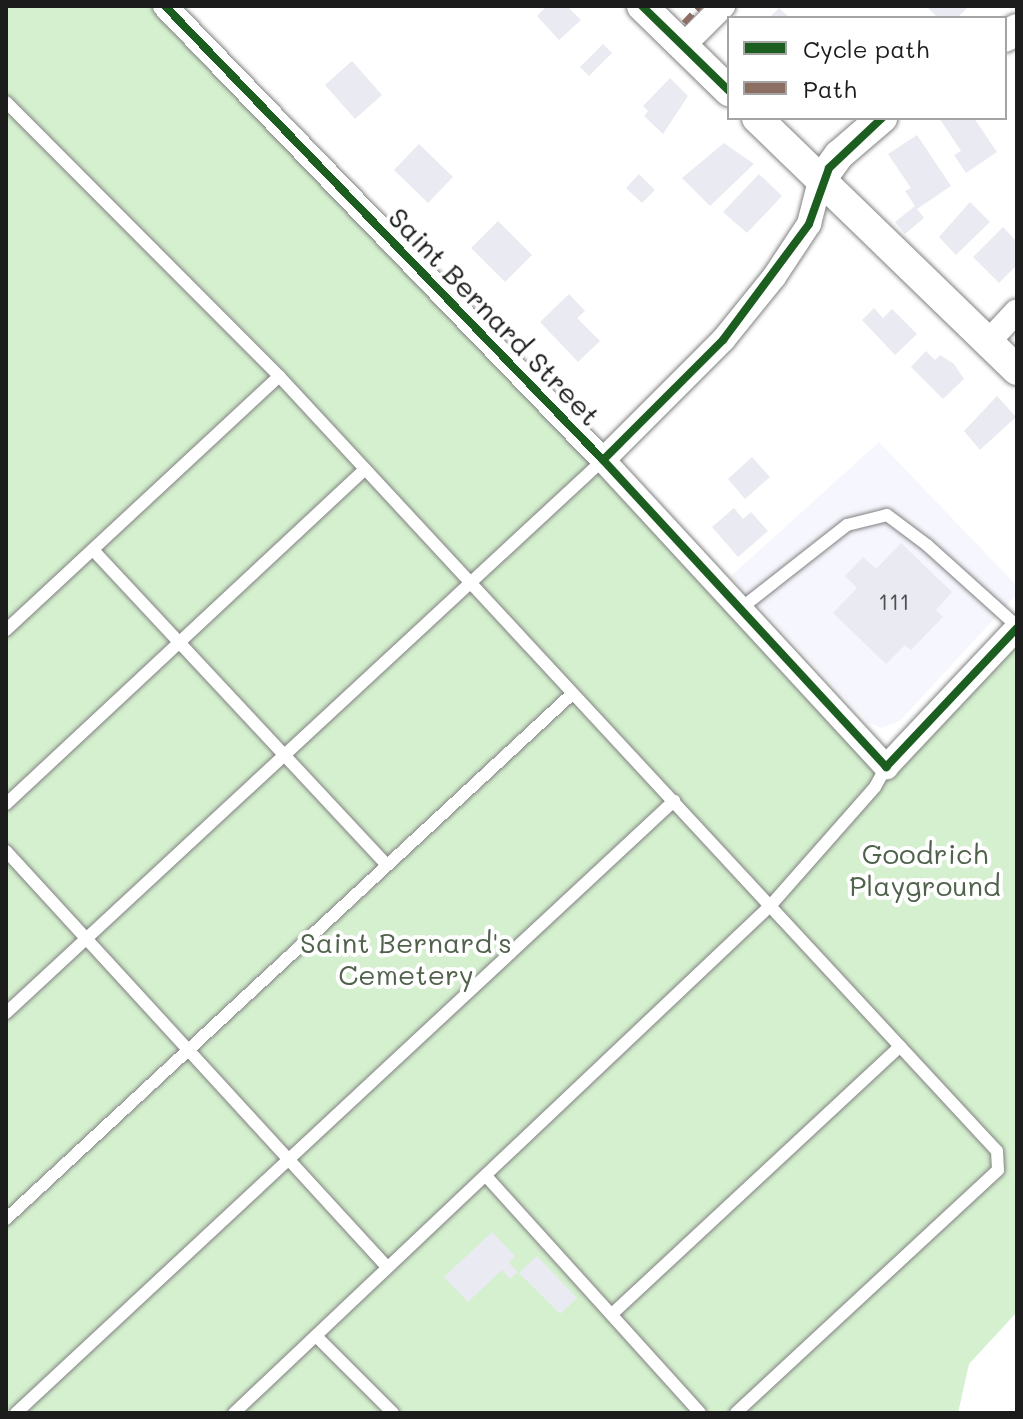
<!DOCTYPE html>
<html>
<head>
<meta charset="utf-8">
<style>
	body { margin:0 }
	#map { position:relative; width:1023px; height:1419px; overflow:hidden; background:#fff; font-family:Mali,sans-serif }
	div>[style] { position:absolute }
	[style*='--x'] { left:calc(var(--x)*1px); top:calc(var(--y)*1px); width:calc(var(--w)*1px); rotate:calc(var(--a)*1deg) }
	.built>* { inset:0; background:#f6f6fe }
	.green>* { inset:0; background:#d4f0ce }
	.building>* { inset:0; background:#eaeaf3 }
	.roads { filter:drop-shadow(0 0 2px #828282) drop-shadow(0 0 2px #828282) }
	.service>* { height:12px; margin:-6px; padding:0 6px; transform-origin:6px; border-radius:6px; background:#fff }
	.minor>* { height:24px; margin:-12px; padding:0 12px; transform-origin:12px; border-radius:12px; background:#fff }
	.tertiary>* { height:30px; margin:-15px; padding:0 15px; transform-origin:15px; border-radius:15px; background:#fff }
	.quiet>* { height:6px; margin-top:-3px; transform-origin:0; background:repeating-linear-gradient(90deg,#8d6e63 0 12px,transparent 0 18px) }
	.cycleway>* { height:8px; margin:-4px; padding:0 4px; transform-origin:4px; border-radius:4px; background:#1b5e20 }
	span { translate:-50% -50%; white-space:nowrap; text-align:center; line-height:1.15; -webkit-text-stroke:8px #fff; paint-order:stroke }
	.number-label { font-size:24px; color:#505052 }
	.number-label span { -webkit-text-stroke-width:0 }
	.street-label { font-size:28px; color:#1c1c1c }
	.park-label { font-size:28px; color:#50624c }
	.frame { position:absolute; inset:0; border:8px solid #1c1c1c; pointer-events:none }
	.legend { position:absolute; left:727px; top:16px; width:280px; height:104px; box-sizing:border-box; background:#fff; border:2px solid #a4a4a4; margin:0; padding:10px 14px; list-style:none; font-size:24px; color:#1c1c1c }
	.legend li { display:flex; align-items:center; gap:16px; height:40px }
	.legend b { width:40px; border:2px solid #a4a4a4 }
</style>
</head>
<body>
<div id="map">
	<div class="built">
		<i style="clip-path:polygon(879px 442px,1017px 586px,1017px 594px,900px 721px,882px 728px,869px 723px,731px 576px)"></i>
	</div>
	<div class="green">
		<i style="clip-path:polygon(6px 6px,165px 6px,886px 766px,1017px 628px,1017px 1312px,969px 1364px,958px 1413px,6px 1413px)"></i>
	</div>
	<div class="building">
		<i style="clip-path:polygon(547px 6px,567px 6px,581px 20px,559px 40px,537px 16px)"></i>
		<i style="clip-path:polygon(926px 6px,969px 6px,957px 18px,938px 18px)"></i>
		<i style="clip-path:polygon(779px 8px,790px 18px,769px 18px)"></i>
		<i style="clip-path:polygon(603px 44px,612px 53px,589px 76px,580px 67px)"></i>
		<i style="clip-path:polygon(352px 61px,382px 95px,355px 119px,325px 85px)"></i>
		<i style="clip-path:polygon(670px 78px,688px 96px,663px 134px,644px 116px,648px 111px,643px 106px)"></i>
		<i style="clip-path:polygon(939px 118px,974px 118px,997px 152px,966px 173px,954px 155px,961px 151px)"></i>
		<i style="clip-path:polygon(917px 135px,951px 186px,917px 209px,924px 218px,905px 234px,895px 222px,915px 206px,905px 191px,911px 188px,888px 154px)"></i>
		<i style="clip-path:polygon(724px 143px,754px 164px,710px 206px,682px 178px)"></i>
		<i style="clip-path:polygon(419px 144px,453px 177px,428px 203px,394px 170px)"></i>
		<i style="clip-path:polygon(639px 174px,655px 190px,642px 203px,626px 188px)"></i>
		<i style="clip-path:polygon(759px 174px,782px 196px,747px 233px,723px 212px)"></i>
		<i style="clip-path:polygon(970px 202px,990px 222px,956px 255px,939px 237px)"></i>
		<i style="clip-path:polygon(498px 221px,532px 255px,505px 282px,471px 248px)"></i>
		<i style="clip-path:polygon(1003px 227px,1017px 242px,1017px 265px,999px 283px,973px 257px)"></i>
		<i style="clip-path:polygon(569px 294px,585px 311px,577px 318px,600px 341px,578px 362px,540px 322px)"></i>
		<i style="clip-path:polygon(874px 308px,883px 318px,892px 309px,917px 334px,895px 355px,862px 320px)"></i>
		<i style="clip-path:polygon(926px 351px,935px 360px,940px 355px,954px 364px,964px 379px,943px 399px,911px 367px)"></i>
		<i style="clip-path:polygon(997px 396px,1016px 417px,980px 450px,964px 431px)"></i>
		<i style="clip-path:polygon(752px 457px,770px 477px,745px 499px,728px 479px)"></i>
		<i style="clip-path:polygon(734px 508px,743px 519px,751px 512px,768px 531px,738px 557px,712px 527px)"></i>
		<i style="clip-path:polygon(901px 543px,952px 592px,936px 610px,943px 617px,911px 650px,905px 645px,886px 664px,833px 613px,857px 588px,845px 576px,863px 557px,876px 569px)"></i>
		<i style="clip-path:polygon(492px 1232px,515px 1256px,509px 1263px,518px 1272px,510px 1279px,502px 1270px,468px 1302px,444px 1277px)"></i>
		<i style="clip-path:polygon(537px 1256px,577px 1298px,560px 1314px,519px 1273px)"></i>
	</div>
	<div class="roads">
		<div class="service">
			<i style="--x:6;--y:102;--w:387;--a:45.1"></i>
			<i style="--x:279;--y:376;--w:1056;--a:47.19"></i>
			<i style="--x:997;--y:1151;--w:19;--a:87"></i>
			<i style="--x:998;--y:1170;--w:357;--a:137.2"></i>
			<i style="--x:94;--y:551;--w:428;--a:47"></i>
			<i style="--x:740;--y:609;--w:136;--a:-38.1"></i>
			<i style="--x:847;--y:525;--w:41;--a:-14"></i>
			<i style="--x:887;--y:515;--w:50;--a:36.9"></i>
			<i style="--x:927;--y:545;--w:121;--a:42"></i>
			<i style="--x:6;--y:630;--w:373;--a:-42.9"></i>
			<i style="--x:6;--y:804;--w:491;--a:-43"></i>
			<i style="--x:6;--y:851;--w:564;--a:47.51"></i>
			<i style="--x:6;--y:1013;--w:814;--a:-42.81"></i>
			<i style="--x:486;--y:1176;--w:319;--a:47.9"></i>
			<i style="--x:6;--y:1219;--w:772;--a:-42.85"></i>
			<i style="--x:612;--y:1314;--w:393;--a:-42.9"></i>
			<i style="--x:316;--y:1336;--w:109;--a:45"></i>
			<i style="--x:16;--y:1413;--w:899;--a:-42.93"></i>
			<i style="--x:234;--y:1413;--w:739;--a:-43.41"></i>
			<i style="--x:771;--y:905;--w:157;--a:-48.6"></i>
			<i style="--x:875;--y:787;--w:23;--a:-61"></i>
		</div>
		<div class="minor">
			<i style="--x:165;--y:6;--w:631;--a:46.03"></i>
			<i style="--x:603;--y:460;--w:418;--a:47.3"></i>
			<i style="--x:886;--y:767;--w:191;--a:-46.7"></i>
			<i style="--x:683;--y:46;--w:57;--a:-45"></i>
			<i style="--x:988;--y:342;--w:42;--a:-46.9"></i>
			<i style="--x:603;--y:460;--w:170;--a:-45"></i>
			<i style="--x:723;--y:340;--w:81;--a:-51"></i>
			<i style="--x:774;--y:277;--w:64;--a:-56.6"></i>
			<i style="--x:809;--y:224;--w:44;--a:-75.7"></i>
		</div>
		<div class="tertiary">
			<i style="--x:642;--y:6;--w:122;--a:44.3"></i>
			<i style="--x:1005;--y:37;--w:14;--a:-34"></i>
			<i style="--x:757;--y:118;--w:362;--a:44.1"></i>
			<i style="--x:820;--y:181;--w:32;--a:-54"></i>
			<i style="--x:839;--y:155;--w:57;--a:-40.7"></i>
		</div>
	</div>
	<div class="quiet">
		<i style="--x:684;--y:23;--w:23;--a:-47"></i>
	</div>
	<div class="cycleway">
		<i style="--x:165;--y:6;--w:631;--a:46.03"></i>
		<i style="--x:603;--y:460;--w:418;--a:47.3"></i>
		<i style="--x:886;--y:767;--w:191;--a:-46.7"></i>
		<i style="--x:642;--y:6;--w:122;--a:44.3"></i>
		<i style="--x:603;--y:460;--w:170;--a:-45"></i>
		<i style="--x:723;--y:340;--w:144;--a:-53.4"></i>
		<i style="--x:809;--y:224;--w:59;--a:-70.3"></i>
		<i style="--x:829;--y:168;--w:73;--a:-43.3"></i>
	</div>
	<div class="number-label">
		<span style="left:894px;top:601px">111</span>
	</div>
	<div class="street-label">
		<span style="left:495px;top:316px;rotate:46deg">Saint Bernard Street</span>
	</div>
	<div class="park-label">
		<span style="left:925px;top:869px">Goodrich<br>Playground</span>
		<span style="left:406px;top:958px">Saint Bernard's<br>Cemetery</span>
	</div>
	<div class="frame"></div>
	<ul class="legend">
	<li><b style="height:10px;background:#1b5e20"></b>Cycle path</li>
	<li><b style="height:10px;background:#8d6e63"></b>Path</li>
	</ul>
</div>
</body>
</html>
